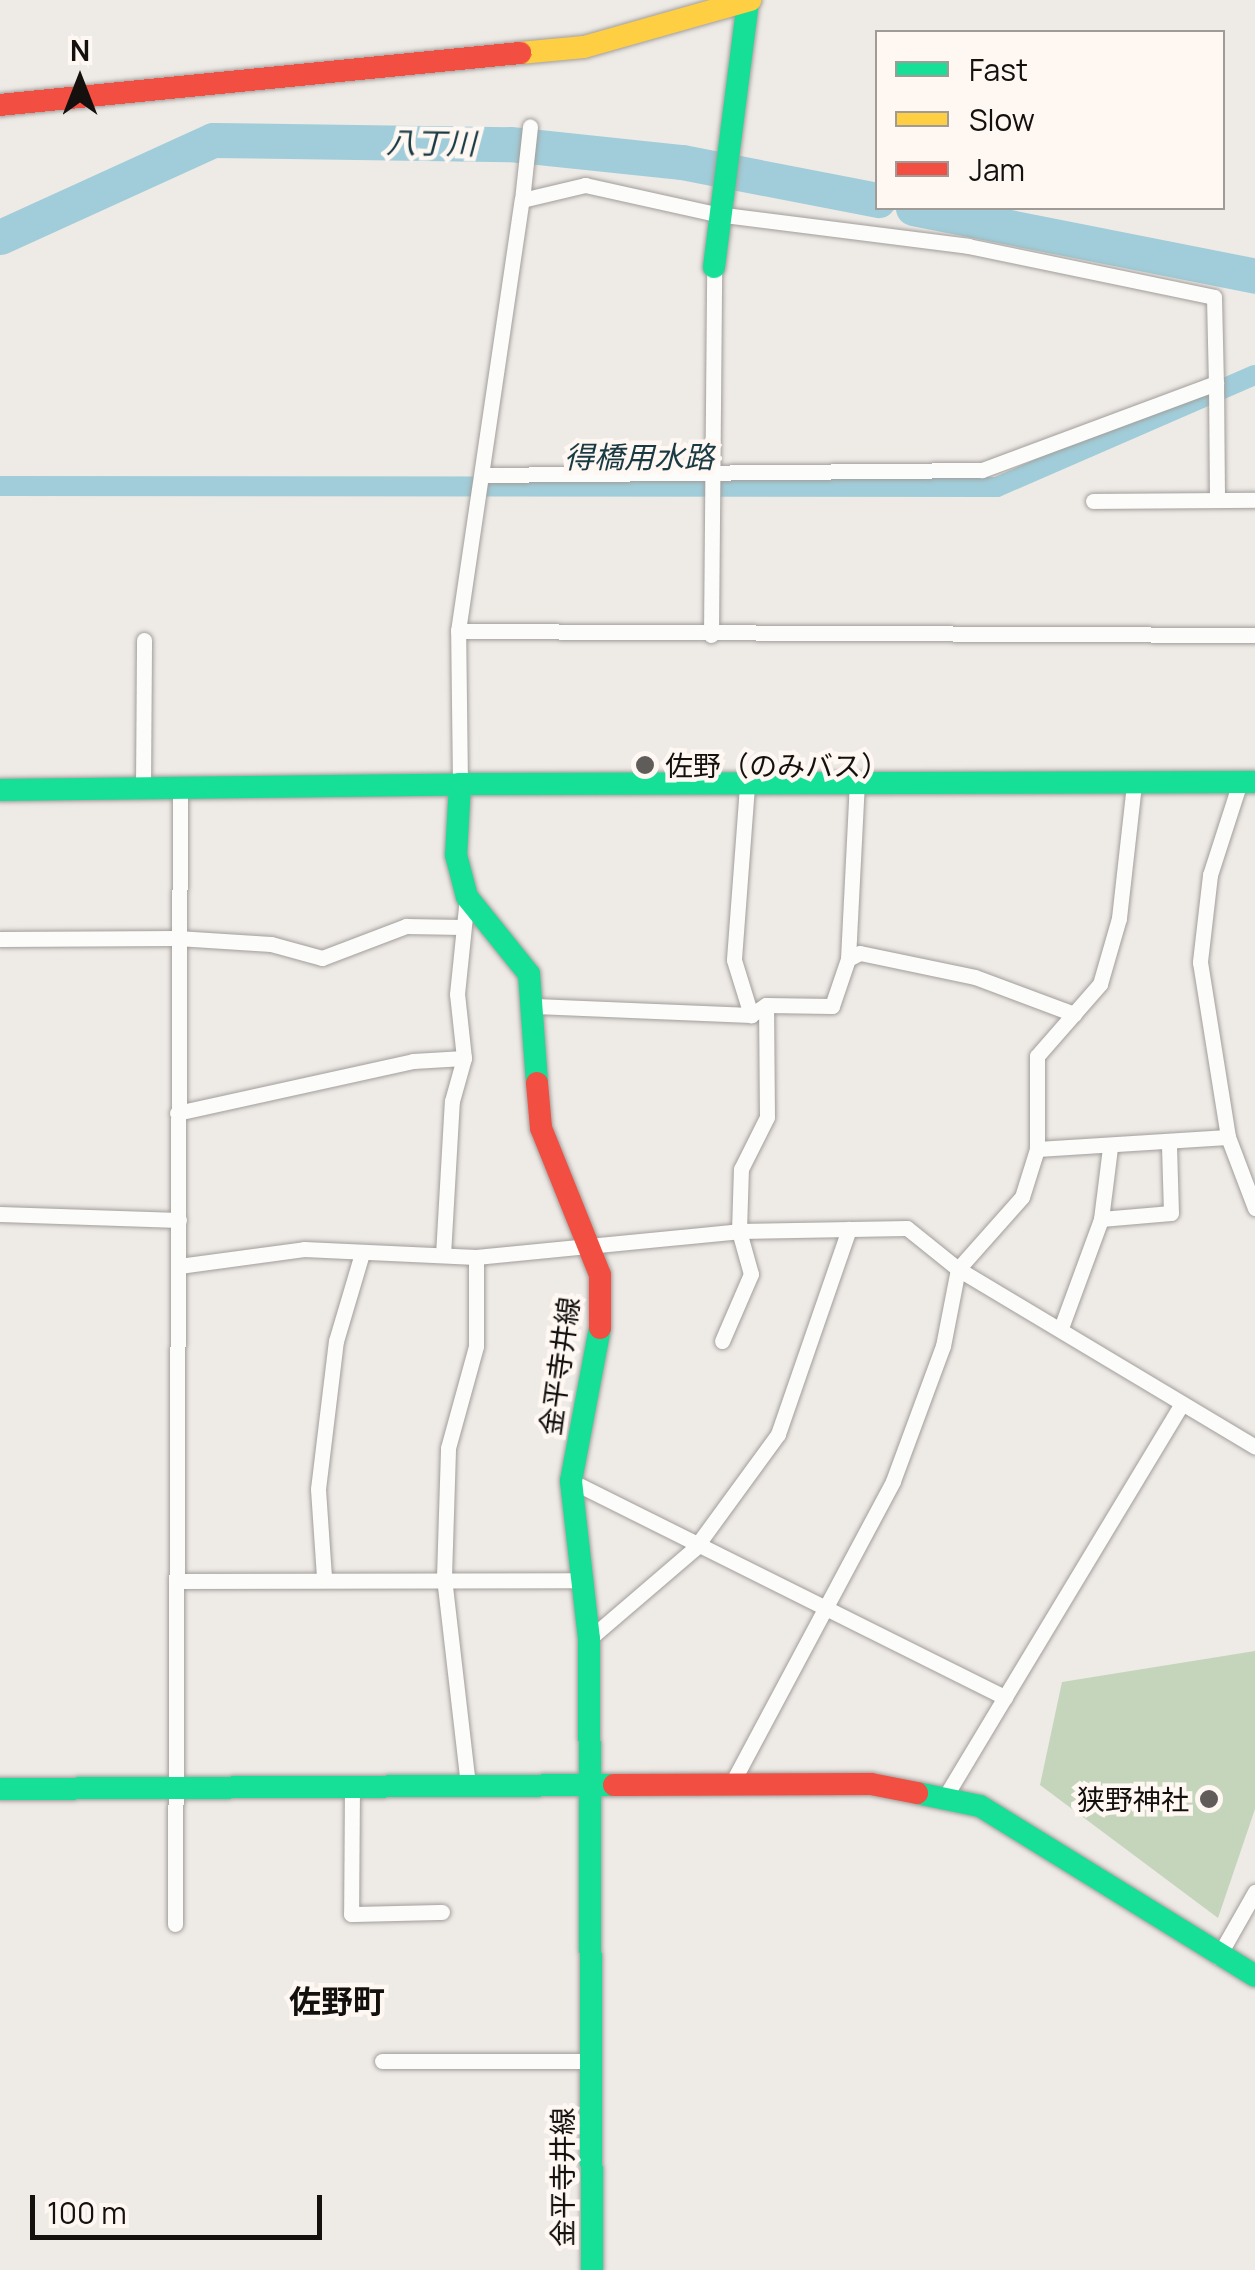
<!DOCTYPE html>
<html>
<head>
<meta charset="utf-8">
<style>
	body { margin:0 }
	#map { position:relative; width:1255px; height:2270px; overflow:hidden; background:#eeeae6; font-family:Manrope,"Noto Sans JP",sans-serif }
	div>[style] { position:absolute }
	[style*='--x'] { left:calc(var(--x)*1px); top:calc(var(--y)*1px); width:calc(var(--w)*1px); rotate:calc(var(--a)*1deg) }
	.forest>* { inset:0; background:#c4d5bb }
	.canal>* { height:20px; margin:-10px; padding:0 10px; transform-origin:10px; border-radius:10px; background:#a0cdd9 }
	.river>* { height:35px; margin:-17.5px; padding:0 17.5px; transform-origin:17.5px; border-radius:17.5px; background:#a0cdd9 }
	.roads { filter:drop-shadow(0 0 2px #a29e9b) drop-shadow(0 0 2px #a29e9b) }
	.street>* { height:15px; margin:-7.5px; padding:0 7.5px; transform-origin:7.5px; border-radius:7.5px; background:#fcfcfb }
	.fast>* { height:22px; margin:-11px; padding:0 11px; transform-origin:11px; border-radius:11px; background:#16e098 }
	.slow>* { height:22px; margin:-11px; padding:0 11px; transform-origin:11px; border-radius:11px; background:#ffcf43 }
	.jam>* { height:22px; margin:-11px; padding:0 11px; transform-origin:11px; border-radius:11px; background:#f24e42 }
	.dots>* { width:28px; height:28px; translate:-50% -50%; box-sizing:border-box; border:5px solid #fef7f2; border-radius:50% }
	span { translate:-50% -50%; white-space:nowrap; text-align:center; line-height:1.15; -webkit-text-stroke:9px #fef7f2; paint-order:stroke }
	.poi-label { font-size:28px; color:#13100e }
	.left { translate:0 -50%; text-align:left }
	.right { translate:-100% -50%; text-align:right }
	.street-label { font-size:28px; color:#13100e }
	.water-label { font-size:30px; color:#193a43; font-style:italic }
	.quarter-label { font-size:32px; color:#13100e; font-weight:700 }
	.legend { position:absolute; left:875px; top:30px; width:350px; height:180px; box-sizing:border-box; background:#fef7f2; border:2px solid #a09b97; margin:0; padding:12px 18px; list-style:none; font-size:30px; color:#13100e }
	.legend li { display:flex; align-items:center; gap:20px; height:50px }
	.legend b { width:50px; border:2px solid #a09b97 }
	.north { position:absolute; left:30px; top:30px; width:100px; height:100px; -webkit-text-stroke:8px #fef7f2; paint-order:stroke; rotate:0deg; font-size:28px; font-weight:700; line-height:40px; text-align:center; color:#13100e }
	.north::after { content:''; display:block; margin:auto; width:35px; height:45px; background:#13100e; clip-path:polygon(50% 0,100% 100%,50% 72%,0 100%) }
	.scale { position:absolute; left:30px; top:2195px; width:292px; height:45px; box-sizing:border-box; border:5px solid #13100e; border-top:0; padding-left:12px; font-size:30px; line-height:35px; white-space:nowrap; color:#13100e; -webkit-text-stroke:8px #fef7f2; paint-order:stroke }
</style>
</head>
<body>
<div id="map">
	<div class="forest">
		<i style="clip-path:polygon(1255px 1651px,1255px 1809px,1218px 1918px,1040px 1785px,1062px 1682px)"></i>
	</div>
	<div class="canal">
		<i style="--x:0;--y:486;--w:997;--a:0.06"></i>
		<i style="--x:997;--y:487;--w:281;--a:-23.5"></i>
	</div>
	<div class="river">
		<i style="--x:913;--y:208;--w:349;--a:11.2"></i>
		<i style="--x:0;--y:237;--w:234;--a:-24.5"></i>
		<i style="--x:213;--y:140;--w:297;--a:0.8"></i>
		<i style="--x:510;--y:144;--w:173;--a:6"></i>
		<i style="--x:682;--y:162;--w:200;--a:11"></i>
	</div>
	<div class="roads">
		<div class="street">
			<i style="--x:522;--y:200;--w:74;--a:-83.8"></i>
			<i style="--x:1216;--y:383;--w:116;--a:89.5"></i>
			<i style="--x:1093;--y:501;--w:162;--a:-0.4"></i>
			<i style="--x:458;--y:631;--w:797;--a:0.29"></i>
			<i style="--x:711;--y:635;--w:368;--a:-89.5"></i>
			<i style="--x:1240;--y:782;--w:98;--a:107.9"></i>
			<i style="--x:1210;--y:875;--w:88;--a:96.6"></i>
			<i style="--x:1200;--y:962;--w:177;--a:80.9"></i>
			<i style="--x:1228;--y:1137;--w:76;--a:69.2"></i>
			<i style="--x:460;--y:784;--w:153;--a:-90.7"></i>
			<i style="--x:458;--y:631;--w:436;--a:-81.6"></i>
			<i style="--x:522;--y:200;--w:65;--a:-13.4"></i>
			<i style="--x:585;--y:185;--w:134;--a:12.5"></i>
			<i style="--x:716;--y:214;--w:254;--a:7.2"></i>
			<i style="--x:968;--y:246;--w:251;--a:11.7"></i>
			<i style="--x:1214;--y:297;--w:86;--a:88.7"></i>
			<i style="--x:1216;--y:383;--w:250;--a:159.6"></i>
			<i style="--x:982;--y:470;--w:500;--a:179.43"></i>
			<i style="--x:747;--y:786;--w:174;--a:94.3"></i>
			<i style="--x:734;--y:960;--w:58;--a:72.8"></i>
			<i style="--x:143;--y:789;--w:149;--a:-89.6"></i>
			<i style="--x:0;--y:939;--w:177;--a:-0.3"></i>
			<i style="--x:177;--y:938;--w:94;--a:3.7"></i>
			<i style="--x:271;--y:944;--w:53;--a:15.4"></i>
			<i style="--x:322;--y:958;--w:90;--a:-20.9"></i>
			<i style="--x:406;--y:926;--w:56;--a:1"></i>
			<i style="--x:848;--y:959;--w:175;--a:-87.1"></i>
			<i style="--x:535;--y:1006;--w:216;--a:2.4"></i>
			<i style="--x:751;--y:1015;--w:18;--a:-34"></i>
			<i style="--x:766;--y:1005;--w:66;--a:0.9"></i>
			<i style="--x:832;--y:1006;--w:50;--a:-71.2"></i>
			<i style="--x:848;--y:959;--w:13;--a:-27"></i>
			<i style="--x:860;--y:953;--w:117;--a:11.8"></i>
			<i style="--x:975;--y:977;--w:106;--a:20.5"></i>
			<i style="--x:177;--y:1113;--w:242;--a:-12.4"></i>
			<i style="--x:413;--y:1061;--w:51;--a:-3.4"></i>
			<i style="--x:1037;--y:1149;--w:191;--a:-3.6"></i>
			<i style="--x:0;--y:1214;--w:179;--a:1.9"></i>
			<i style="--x:1101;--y:1219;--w:70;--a:-4.9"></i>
			<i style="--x:1171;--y:1213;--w:69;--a:-91.7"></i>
			<i style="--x:443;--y:1255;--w:154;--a:-86.7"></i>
			<i style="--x:452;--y:1101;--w:45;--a:-74.4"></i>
			<i style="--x:464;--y:1058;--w:64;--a:-96.2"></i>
			<i style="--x:457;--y:994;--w:98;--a:-84.1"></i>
			<i style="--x:179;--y:1266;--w:126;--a:-7.7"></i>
			<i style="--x:304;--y:1249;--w:172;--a:2.7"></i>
			<i style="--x:476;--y:1257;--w:264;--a:-5.6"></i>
			<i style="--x:739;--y:1231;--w:168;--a:-1"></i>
			<i style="--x:907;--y:1228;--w:65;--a:38.8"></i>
			<i style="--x:958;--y:1269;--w:346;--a:30.9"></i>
			<i style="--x:1061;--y:1328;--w:116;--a:-69.8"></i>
			<i style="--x:1101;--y:1219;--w:72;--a:-82.8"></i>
			<i style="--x:722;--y:1341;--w:73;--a:-66.6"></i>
			<i style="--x:751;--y:1274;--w:45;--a:-105.6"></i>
			<i style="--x:739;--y:1231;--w:62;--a:-88.2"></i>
			<i style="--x:741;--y:1169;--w:58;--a:-63.4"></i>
			<i style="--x:767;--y:1117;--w:112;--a:-90.5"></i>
			<i style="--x:571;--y:1481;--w:485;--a:26.5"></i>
			<i style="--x:1005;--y:1697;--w:117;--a:121"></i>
			<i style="--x:324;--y:1577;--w:88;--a:-93.9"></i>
			<i style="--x:318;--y:1489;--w:149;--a:-83.1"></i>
			<i style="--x:336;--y:1341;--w:92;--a:-73.5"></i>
			<i style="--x:179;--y:1581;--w:400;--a:-0.1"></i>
			<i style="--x:589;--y:1639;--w:140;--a:-40.6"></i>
			<i style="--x:695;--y:1548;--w:141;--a:-53.9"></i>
			<i style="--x:778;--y:1434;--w:217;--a:-70.9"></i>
			<i style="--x:1005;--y:1697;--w:342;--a:-58.9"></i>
			<i style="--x:732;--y:1783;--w:342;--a:-61.9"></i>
			<i style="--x:893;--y:1481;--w:144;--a:-69.7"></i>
			<i style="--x:943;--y:1346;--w:78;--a:-79"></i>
			<i style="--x:958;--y:1269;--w:96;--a:-48.4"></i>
			<i style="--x:1022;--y:1197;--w:50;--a:-72.6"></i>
			<i style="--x:1037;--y:1149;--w:93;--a:-90"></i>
			<i style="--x:1037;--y:1056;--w:96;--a:-48.8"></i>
			<i style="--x:1100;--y:984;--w:69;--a:-73.9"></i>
			<i style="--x:1119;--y:918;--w:134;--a:-83.6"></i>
			<i style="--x:468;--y:1785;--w:209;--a:-96.6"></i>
			<i style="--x:444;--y:1577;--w:129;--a:-88.2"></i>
			<i style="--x:448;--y:1448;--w:106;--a:-74.6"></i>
			<i style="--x:476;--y:1346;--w:89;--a:-90"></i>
			<i style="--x:352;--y:1786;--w:128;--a:90.4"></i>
			<i style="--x:351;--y:1914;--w:91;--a:-1.3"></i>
			<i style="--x:175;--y:1924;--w:1136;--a:-89.75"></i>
			<i style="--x:1218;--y:1957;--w:75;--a:-60.4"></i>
			<i style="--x:382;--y:2061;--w:209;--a:0"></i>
		</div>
		<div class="fast">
			<i style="--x:714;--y:267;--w:269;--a:-82.7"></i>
			<i style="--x:460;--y:784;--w:795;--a:-0.14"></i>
			<i style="--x:0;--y:790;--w:460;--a:-0.7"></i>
			<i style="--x:460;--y:784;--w:71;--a:93.2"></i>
			<i style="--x:456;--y:855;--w:43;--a:75.3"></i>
			<i style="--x:467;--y:897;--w:99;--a:51.2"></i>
			<i style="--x:529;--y:974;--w:109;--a:85.8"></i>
			<i style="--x:0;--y:1789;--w:614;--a:-0.37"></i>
			<i style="--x:917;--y:1793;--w:64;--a:11.7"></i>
			<i style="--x:980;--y:1806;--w:323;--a:31.7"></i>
			<i style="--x:592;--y:2270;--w:631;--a:-90.27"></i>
			<i style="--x:589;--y:1639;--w:159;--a:-96.5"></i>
			<i style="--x:571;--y:1481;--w:156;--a:-79.3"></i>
		</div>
		<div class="slow">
			<i style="--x:520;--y:53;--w:64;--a:-5.4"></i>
			<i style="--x:584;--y:47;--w:173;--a:-15.8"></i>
		</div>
		<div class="jam">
			<i style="--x:0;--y:105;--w:523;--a:-5.71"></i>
			<i style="--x:537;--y:1083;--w:45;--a:84.9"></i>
			<i style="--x:541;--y:1128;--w:158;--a:68.1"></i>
			<i style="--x:600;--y:1275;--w:53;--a:90"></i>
			<i style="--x:614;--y:1785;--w:257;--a:-0.2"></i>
			<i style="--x:871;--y:1784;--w:47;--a:11.1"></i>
		</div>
	</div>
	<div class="dots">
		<i style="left:645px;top:765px;background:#605c5a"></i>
		<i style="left:1209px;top:1799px;background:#605c5a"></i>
	</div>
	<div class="poi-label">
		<span class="left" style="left:665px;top:765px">佐野（のみバス）</span>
		<span class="right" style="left:1189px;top:1799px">狭野神社</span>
	</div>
	<div class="street-label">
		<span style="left:559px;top:1366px;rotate:-82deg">金平寺井線</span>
		<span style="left:562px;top:2177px;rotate:-90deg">金平寺井線</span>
	</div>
	<div class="water-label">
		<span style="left:431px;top:143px;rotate:1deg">八丁川</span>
		<span style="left:639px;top:457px">得橋用水路</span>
	</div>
	<div class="quarter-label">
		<span style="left:337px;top:2001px">佐野町</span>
	</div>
	<ul class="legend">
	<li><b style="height:12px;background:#16e098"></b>Fast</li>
	<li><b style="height:12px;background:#ffcf43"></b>Slow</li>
	<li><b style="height:12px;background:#f24e42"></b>Jam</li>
	</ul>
	<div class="north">N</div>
	<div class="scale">100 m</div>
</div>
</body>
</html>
